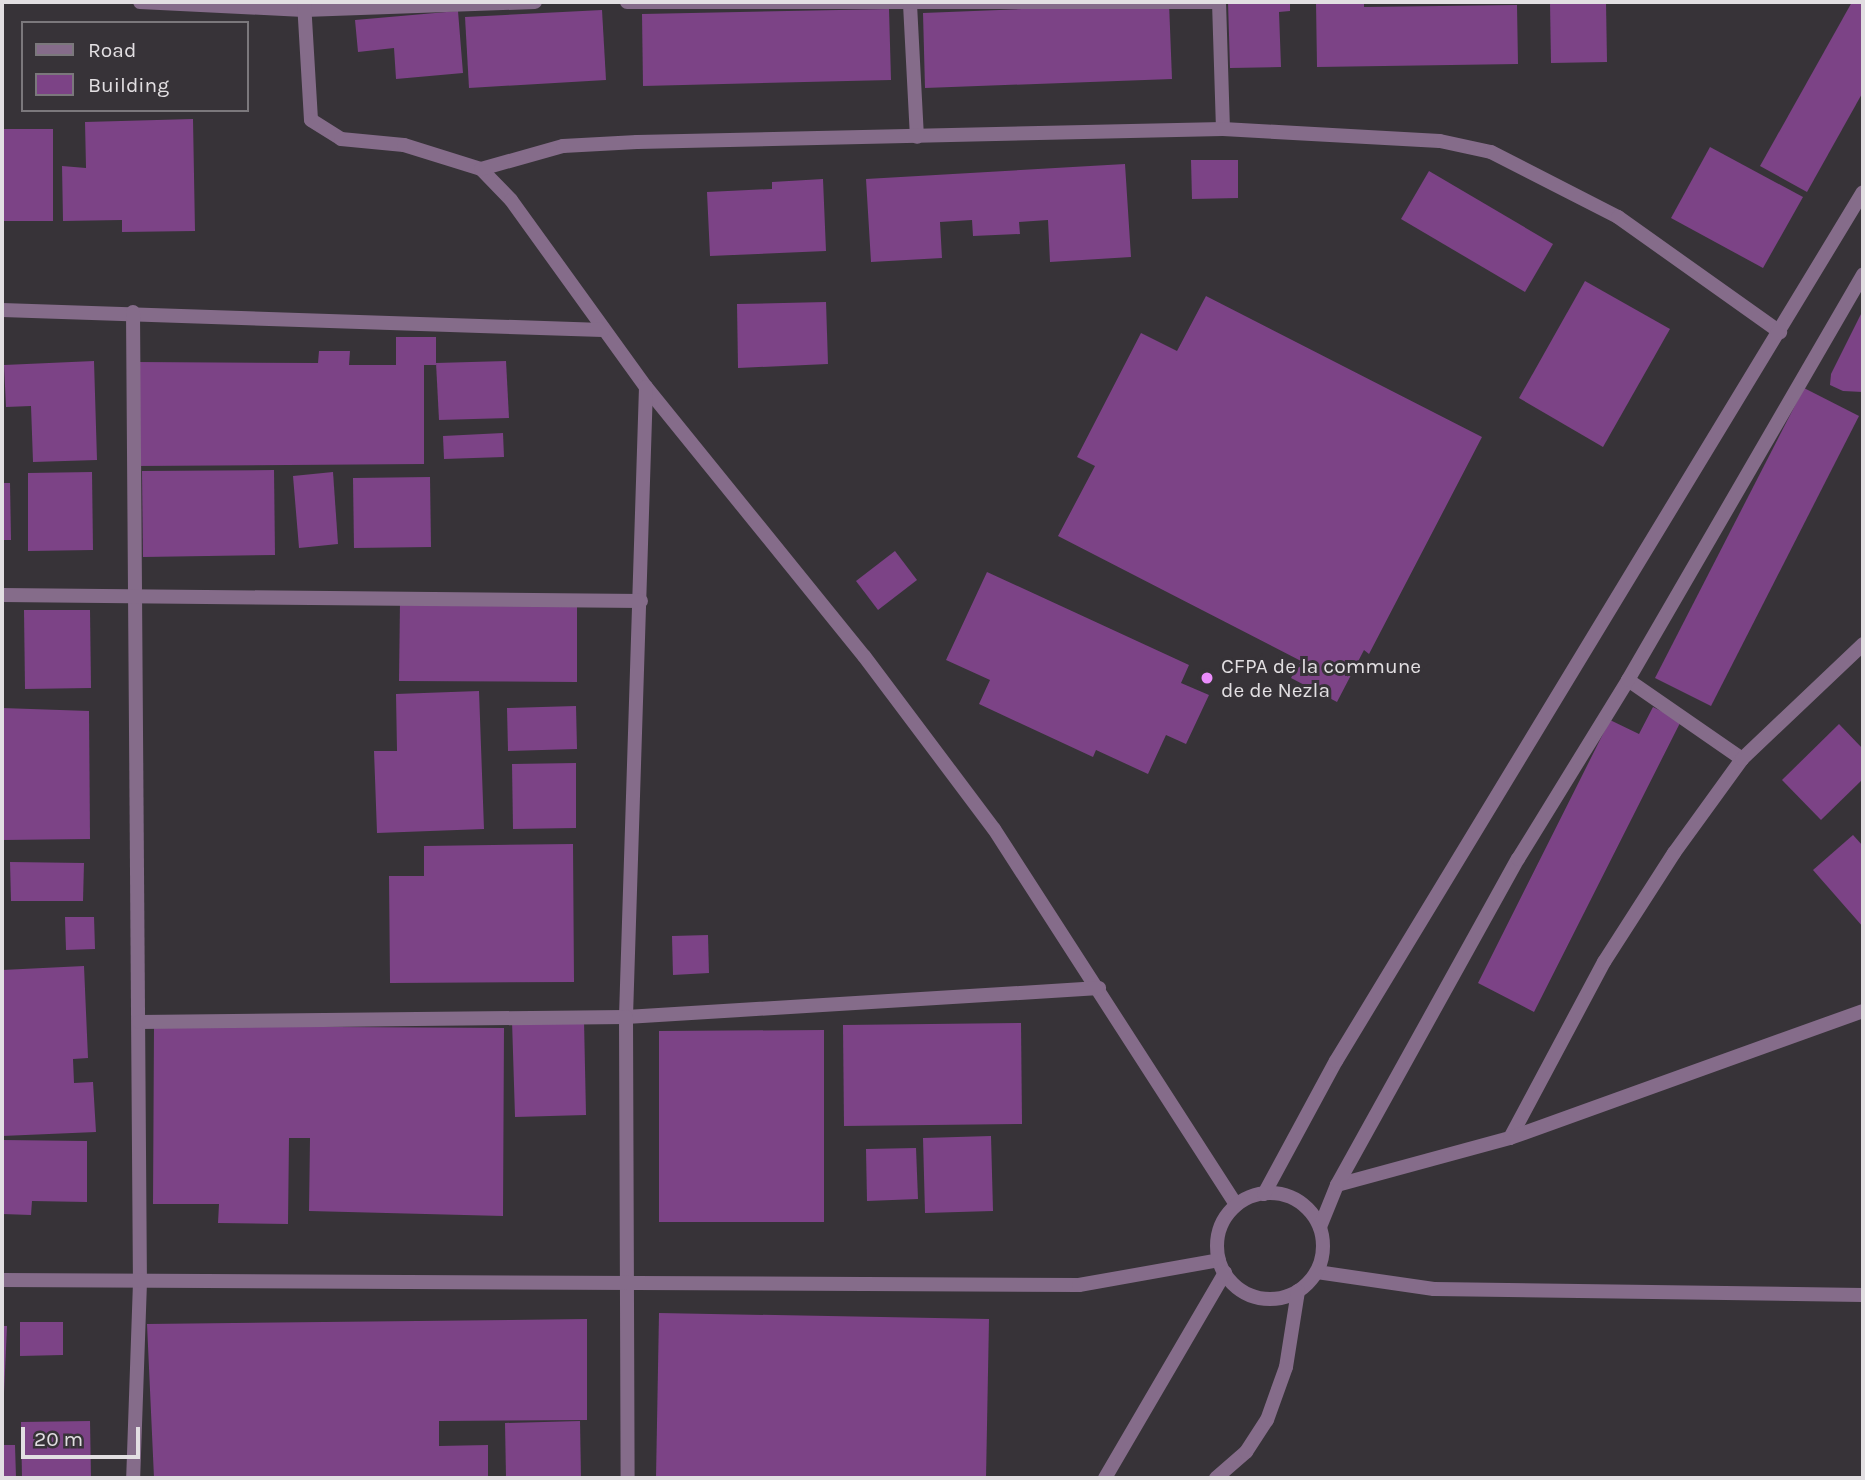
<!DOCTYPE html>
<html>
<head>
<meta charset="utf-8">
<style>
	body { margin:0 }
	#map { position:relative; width:1865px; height:1480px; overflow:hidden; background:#373338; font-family:Karla,sans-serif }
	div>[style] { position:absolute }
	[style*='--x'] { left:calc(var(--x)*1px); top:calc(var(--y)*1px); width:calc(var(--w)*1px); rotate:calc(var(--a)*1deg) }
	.building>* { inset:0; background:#7c4386 }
	.minor>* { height:14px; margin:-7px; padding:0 7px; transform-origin:7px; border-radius:7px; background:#856c8a }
	.tertiary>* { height:14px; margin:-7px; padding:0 7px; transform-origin:7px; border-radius:7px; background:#856c8a }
	.tertiary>.ring { margin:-7px; padding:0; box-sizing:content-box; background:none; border:14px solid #856c8a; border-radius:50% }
	.dots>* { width:19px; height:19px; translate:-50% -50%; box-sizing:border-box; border:4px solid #373338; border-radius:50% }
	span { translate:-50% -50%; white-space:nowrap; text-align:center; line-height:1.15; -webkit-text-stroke:6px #373338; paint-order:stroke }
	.poi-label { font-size:21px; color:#e2dfe2 }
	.left { translate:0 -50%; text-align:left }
	.frame { position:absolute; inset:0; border:4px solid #e2dfe2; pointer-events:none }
	.legend { position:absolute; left:21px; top:21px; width:228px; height:91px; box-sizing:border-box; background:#373338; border:2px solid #7b787c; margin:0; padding:9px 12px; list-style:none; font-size:21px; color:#e2dfe2 }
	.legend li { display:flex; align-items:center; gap:14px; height:35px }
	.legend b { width:35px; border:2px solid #7b787c }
	.scale { position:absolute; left:21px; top:1427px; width:119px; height:32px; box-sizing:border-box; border:4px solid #e2dfe2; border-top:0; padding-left:9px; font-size:21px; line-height:24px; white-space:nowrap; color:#e2dfe2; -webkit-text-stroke:5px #373338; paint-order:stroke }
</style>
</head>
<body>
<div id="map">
	<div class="building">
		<i style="clip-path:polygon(1228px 2px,1290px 2px,1290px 11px,1279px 12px,1281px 67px,1230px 68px)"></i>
		<i style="clip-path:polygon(1316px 2px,1364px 2px,1364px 7px,1517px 5px,1518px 64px,1317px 67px)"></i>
		<i style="clip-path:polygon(1550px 2px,1606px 2px,1607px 62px,1551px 63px)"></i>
		<i style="clip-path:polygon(1852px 2px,1863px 2px,1863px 92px,1807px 192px,1760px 166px)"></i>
		<i style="clip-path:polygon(1169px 3px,1172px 79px,925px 88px,923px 13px)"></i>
		<i style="clip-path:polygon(889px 9px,891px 80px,643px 86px,642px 14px)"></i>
		<i style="clip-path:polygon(602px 10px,606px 80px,469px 88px,465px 17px)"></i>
		<i style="clip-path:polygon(458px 11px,463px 73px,396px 79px,394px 48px,358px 52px,355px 20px)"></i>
		<i style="clip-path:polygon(193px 119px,195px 231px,122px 232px,122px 220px,63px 221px,62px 166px,86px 168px,85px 122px)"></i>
		<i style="clip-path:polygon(2px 129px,53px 129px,53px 221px,2px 221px)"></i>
		<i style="clip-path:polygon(1710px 147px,1803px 197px,1763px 268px,1671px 218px)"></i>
		<i style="clip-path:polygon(1191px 160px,1238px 160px,1238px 198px,1192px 199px)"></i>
		<i style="clip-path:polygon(1125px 164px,1131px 257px,1050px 262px,1048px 220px,1019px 222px,1020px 234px,973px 236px,972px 220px,940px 222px,942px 258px,871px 262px,866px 179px)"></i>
		<i style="clip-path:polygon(1429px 171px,1553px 244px,1525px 292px,1401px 219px)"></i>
		<i style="clip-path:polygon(823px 179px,826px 251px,710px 256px,707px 192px,772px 189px,772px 182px)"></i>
		<i style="clip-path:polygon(1585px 281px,1670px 329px,1603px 447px,1519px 398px)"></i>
		<i style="clip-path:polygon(1206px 296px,1482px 437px,1369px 654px,1364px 650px,1337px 702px,1291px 678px,1301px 661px,1058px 536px,1095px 466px,1077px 457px,1141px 333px,1177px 351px)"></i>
		<i style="clip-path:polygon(826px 302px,828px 364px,738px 368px,737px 304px)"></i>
		<i style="clip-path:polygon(1863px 310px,1863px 392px,1843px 391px,1830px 385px,1831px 374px)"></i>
		<i style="clip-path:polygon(396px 337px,436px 337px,436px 365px,424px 365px,424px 464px,135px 466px,135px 362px,318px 363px,319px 351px,350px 351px,349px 365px,396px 365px)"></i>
		<i style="clip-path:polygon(94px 361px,97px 460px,33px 462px,31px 406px,6px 407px,4px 365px)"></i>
		<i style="clip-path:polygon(506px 361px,509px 418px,439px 420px,436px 363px)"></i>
		<i style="clip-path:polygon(1804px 388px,1859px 416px,1711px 706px,1655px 678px)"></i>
		<i style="clip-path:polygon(503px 433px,504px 457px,444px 459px,443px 436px)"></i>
		<i style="clip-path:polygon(274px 470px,275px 555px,143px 557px,142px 471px)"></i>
		<i style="clip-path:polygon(92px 472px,93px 550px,28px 551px,28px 473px)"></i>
		<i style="clip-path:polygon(333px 472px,338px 544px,299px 548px,293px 476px)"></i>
		<i style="clip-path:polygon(430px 477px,431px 547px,354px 548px,353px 478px)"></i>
		<i style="clip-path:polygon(2px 483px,10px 483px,11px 540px,2px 540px)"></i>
		<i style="clip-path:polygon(895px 551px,917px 580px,878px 610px,856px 581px)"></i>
		<i style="clip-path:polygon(987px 572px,1189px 665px,1181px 683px,1209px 695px,1186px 744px,1166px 735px,1148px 774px,1096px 750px,1093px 757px,979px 704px,990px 680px,946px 660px)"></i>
		<i style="clip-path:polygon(400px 601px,577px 603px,577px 682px,399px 681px)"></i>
		<i style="clip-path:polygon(24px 610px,90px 610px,91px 688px,25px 689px)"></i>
		<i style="clip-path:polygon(479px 691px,484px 829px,377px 833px,374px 751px,397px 751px,396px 694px)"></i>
		<i style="clip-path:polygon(576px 706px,577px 749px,508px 751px,507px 708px)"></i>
		<i style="clip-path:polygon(1653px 707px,1681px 721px,1534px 1012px,1478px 983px,1610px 720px,1639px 734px)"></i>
		<i style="clip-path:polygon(2px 708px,89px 711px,90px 839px,2px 840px)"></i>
		<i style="clip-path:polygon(1839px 724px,1863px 749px,1863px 779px,1821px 820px,1782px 780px)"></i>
		<i style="clip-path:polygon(576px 763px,576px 828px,513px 829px,512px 764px)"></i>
		<i style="clip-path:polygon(1853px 835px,1863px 846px,1863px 927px,1813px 870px)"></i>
		<i style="clip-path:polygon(573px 844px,574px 982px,390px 983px,389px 876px,424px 876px,424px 846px)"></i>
		<i style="clip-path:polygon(10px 862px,84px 863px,83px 901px,11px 901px)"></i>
		<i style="clip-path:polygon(65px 917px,94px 917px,95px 949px,66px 950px)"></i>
		<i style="clip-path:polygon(708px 935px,709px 973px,673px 975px,672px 936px)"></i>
		<i style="clip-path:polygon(84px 966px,88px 1058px,73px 1059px,74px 1083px,93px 1082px,96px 1132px,2px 1136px,2px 970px)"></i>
		<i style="clip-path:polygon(584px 1020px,586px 1115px,515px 1117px,512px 1021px)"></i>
		<i style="clip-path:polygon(1021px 1023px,1022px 1124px,844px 1126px,843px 1025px)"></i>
		<i style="clip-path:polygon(154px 1026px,504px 1028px,503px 1216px,309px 1211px,310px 1138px,289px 1138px,288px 1224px,218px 1223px,219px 1204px,153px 1204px)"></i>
		<i style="clip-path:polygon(824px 1030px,824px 1222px,659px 1222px,659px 1031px)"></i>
		<i style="clip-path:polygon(991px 1136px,993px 1211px,925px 1213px,923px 1138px)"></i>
		<i style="clip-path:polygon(2px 1140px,87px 1141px,87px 1202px,32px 1201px,31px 1215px,2px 1214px)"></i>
		<i style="clip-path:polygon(916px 1148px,918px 1199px,867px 1201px,866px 1149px)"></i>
		<i style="clip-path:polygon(659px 1313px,989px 1319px,986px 1478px,656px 1478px)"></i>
		<i style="clip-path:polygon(587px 1319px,587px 1420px,439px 1421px,439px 1446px,488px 1445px,488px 1478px,154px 1478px,147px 1324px)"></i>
		<i style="clip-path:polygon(20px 1322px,63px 1322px,63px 1355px,20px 1356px)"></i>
		<i style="clip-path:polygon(2px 1326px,7px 1326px,4px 1393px,2px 1393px)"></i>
		<i style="clip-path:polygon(90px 1421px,91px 1478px,22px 1478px,21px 1422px)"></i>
		<i style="clip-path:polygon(580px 1421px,581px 1478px,506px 1478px,505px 1423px)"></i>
		<i style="clip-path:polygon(2px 1445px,15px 1445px,16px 1478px,2px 1478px)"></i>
	</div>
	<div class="minor">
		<i style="--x:140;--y:2;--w:164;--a:2.8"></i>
		<i style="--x:304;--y:10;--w:231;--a:-2"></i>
		<i style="--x:304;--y:2;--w:118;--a:86.6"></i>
		<i style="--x:311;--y:120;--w:36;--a:32"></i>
		<i style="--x:341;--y:139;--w:63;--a:5.4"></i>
		<i style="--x:404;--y:145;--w:81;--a:17.3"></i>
		<i style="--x:481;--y:169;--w:43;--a:45.9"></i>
		<i style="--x:511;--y:200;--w:231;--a:54.2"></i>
		<i style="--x:646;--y:387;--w:346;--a:51"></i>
		<i style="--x:864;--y:656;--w:216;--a:53.1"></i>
		<i style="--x:994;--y:829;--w:447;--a:57.2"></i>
		<i style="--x:627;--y:2;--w:592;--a:0"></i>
		<i style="--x:1219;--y:2;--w:127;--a:88.2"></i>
		<i style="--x:910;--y:4;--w:133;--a:87"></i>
		<i style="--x:481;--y:169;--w:85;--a:-15.7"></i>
		<i style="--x:563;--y:146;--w:74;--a:-3.1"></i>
		<i style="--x:637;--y:142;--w:586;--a:-1.27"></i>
		<i style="--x:1223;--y:129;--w:217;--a:3.2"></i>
		<i style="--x:1440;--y:141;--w:52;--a:12.2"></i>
		<i style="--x:1491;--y:152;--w:143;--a:27.1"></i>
		<i style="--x:1618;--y:217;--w:199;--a:35.4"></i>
		<i style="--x:2;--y:310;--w:601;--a:1.91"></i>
		<i style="--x:133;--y:312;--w:970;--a:89.59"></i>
		<i style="--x:140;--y:1282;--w:196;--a:92"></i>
		<i style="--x:646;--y:387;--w:630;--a:91.82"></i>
		<i style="--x:626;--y:1017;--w:474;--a:-3.5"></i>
		<i style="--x:2;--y:595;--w:639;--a:0.54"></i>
		<i style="--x:1628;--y:680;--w:139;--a:34.7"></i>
		<i style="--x:139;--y:1022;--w:487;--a:-0.6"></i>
		<i style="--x:626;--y:1017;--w:461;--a:89.8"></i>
		<i style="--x:1510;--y:1138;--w:200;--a:-61.9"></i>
		<i style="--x:1604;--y:962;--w:130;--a:-57.3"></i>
		<i style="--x:1674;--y:853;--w:116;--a:-54.1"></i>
		<i style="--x:1742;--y:759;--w:167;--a:-43.5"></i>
		<i style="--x:1337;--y:1185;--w:179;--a:-15.2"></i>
		<i style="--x:1510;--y:1138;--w:375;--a:-19.8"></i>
		<i style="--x:1317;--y:1272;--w:118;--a:8.3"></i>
		<i style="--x:1434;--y:1289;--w:429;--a:0.8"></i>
		<i style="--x:2;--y:1280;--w:1077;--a:0.27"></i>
		<i style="--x:1079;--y:1285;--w:142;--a:-10.1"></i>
	</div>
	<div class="tertiary">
		<i class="ring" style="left:1217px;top:1193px;width:92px;height:92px"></i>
		<i style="--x:1264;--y:1194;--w:151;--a:-61.6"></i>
		<i style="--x:1336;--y:1061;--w:1016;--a:-58.77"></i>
		<i style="--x:1320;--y:1227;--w:45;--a:-68"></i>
		<i style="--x:1337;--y:1185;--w:373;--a:-61"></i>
		<i style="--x:1518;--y:859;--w:210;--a:-58.4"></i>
		<i style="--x:1628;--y:680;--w:469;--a:-59.9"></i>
		<i style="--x:1105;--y:1478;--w:238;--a:-59.7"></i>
		<i style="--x:1216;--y:1478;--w:40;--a:-41"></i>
		<i style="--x:1246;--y:1452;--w:38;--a:-57"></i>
		<i style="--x:1267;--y:1420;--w:56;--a:-70.3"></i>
		<i style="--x:1286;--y:1367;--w:77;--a:-81"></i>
	</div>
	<div class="dots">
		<i style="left:1207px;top:678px;background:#eb8dfc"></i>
	</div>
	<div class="poi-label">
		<span class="left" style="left:1221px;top:678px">CFPA de la commune<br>de de Nezla</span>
	</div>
	<div class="frame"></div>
	<ul class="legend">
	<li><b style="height:9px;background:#856c8a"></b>Road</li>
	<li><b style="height:19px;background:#7c4386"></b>Building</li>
	</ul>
	<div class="scale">20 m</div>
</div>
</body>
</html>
